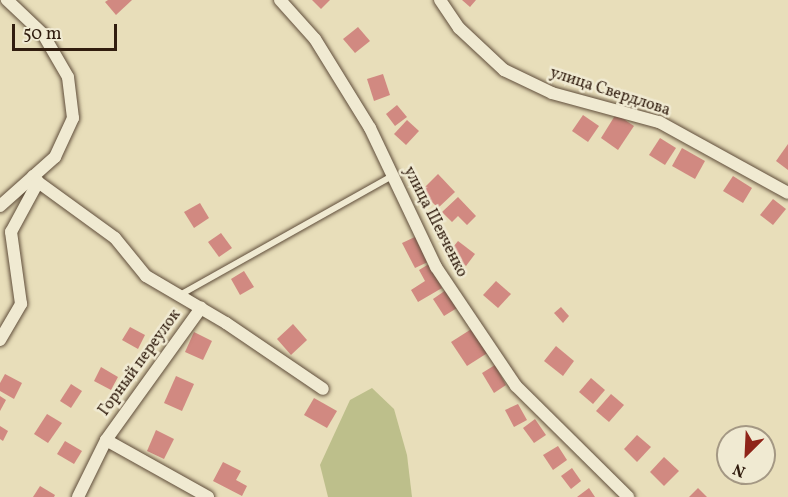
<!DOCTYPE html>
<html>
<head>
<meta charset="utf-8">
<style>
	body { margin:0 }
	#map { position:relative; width:788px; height:497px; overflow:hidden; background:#e8deba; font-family:Vollkorn,serif }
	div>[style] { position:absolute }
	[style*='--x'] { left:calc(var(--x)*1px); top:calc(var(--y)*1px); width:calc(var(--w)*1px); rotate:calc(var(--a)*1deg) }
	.green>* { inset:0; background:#bdbf8b }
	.building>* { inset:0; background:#d18981 }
	.roads { filter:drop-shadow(0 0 2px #5f4d3a) drop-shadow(0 0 2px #5f4d3a) }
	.service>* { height:6px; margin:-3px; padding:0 3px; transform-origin:3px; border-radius:3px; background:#f0ead2 }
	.minor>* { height:12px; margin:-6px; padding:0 6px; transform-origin:6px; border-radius:6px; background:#f0ead2 }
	span { translate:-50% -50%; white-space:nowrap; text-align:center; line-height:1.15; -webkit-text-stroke:5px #f0ead2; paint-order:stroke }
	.street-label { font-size:16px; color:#311d0f }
	.north { position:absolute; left:716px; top:425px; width:60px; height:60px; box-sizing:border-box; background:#f0ead2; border:2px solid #a49884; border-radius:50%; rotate:204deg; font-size:16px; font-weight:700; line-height:24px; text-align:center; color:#311d0f }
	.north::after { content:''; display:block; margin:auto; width:21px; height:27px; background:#8f2418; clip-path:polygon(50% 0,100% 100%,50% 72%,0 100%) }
	.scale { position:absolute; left:12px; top:24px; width:105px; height:27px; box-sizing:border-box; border:3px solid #311d0f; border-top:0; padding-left:8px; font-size:18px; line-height:21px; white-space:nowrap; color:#311d0f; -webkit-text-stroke:4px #f0ead2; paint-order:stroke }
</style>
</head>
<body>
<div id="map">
	<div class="green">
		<i style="clip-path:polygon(372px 388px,394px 409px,407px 455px,412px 497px,328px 497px,320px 465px,350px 400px)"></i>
	</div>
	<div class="building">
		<i style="clip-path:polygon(108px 0,132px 0,116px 15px,105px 2px)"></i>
		<i style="clip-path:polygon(312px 0,330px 0,321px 9px)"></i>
		<i style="clip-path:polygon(462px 0,476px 0,470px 7px)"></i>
		<i style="clip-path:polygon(358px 27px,370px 41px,355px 53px,343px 39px)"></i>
		<i style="clip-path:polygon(383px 74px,390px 95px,374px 101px,367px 79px)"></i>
		<i style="clip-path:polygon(397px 105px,407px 117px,395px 126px,386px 114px)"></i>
		<i style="clip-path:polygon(616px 114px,634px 126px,618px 150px,601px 138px)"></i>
		<i style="clip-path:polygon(583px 115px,599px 126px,588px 142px,572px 131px)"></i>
		<i style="clip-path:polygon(407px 120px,419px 131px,406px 145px,394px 134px)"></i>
		<i style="clip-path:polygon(660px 138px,676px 148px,665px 165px,649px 155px)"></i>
		<i style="clip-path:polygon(788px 144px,788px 170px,776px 161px)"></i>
		<i style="clip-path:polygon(682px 148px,705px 161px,695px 179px,672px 166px)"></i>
		<i style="clip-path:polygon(438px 174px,455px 192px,438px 208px,421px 191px)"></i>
		<i style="clip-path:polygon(733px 176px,752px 188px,743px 203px,723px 191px)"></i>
		<i style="clip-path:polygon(458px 197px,476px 216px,467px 225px,458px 216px,452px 222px,442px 212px)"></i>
		<i style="clip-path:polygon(773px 199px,786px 209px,773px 225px,760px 215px)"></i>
		<i style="clip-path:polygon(200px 203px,209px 218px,194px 228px,184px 212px)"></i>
		<i style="clip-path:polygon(221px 233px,232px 248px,219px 257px,208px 242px)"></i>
		<i style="clip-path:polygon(417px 236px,430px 261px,415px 268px,402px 243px)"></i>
		<i style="clip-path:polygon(458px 241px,475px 254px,466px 266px,449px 252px)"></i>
		<i style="clip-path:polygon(429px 264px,442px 288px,418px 302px,411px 290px,425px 281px,419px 270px)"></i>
		<i style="clip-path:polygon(244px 271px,254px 287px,240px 295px,231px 279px)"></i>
		<i style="clip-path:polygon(496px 281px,511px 294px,498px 308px,483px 295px)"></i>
		<i style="clip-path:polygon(446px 290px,457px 308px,444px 316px,433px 299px)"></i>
		<i style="clip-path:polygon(561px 307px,569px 316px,563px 323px,554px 313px)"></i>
		<i style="clip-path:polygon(293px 324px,307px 340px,291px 355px,277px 339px)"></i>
		<i style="clip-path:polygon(130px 327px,145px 335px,138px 349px,122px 340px)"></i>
		<i style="clip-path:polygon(473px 328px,489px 352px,467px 366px,451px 342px)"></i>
		<i style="clip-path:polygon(194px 332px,212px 341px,203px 360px,185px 352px)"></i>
		<i style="clip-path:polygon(556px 346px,574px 361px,563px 376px,544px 361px)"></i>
		<i style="clip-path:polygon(495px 365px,506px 385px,494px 393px,482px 373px)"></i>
		<i style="clip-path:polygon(101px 367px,118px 377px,111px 390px,94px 381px)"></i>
		<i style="clip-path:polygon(5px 374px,22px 383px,14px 399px,0 391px,0 383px)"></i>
		<i style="clip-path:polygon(176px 376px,194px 384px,182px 411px,164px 403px)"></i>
		<i style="clip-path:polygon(591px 378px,605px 390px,593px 404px,579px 392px)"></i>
		<i style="clip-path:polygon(71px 384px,82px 391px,71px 408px,60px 401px)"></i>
		<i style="clip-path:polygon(611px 394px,624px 405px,609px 422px,596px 411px)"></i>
		<i style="clip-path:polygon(0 396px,6px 400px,0 411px)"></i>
		<i style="clip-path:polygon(314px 398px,337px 411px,327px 428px,304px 415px)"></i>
		<i style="clip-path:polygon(518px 404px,527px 420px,514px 427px,505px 410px)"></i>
		<i style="clip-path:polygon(47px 414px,62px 423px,48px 443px,34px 434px)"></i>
		<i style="clip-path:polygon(535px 419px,546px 435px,534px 443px,523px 428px)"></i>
		<i style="clip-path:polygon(0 426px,8px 431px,3px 441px,0 439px)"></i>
		<i style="clip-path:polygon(156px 430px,174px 439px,164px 459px,147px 451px)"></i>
		<i style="clip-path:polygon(637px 435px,651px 447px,637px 462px,624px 449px)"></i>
		<i style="clip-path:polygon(65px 441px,82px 451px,74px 464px,57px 454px)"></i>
		<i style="clip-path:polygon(558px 446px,567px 460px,553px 470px,543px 455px)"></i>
		<i style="clip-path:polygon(664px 457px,679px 471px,664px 486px,650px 472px)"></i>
		<i style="clip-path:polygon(223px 462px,241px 471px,236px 480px,247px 486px,242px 496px,213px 481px)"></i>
		<i style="clip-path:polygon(572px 468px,581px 481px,571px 489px,561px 476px)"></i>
		<i style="clip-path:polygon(40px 486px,55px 495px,54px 497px,33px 497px)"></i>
		<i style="clip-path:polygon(589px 488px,595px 497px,577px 497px)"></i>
		<i style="clip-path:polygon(698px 488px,707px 497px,689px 497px)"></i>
	</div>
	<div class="roads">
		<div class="service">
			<i style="--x:180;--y:295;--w:243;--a:-29.3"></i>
		</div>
		<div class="minor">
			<i style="--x:280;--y:0;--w:52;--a:48.1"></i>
			<i style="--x:315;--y:39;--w:105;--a:58.3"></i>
			<i style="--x:370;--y:128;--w:154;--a:64.6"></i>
			<i style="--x:436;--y:267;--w:143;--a:56.1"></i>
			<i style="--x:516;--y:386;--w:158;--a:44.7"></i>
			<i style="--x:440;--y:0;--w:34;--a:56"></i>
			<i style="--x:459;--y:28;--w:62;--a:43"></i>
			<i style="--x:504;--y:70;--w:53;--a:25.6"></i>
			<i style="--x:552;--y:93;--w:111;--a:15.2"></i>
			<i style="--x:659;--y:122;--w:147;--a:28.8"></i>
			<i style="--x:33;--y:176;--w:8;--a:50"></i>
			<i style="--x:38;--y:182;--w:95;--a:36"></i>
			<i style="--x:115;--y:238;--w:49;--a:50.8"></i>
			<i style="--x:146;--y:276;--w:93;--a:30.4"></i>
			<i style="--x:226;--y:323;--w:117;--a:34.2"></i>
			<i style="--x:0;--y:206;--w:74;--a:-41.7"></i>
			<i style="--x:55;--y:157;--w:43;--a:-65.2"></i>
			<i style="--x:73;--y:118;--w:41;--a:-97"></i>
			<i style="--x:68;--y:77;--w:50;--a:-120.2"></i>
			<i style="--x:43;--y:34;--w:50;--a:-136.6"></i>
			<i style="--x:0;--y:340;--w:42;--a:-59.7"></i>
			<i style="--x:21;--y:304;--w:73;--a:-97.9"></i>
			<i style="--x:11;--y:232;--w:57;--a:-61.6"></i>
			<i style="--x:106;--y:440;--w:117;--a:29.2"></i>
			<i style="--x:78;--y:497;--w:64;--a:-63.8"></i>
			<i style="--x:106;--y:440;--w:163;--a:-54.3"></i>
		</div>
	</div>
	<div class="street-label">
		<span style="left:610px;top:92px;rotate:18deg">улица Свердлова</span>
		<span style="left:435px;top:222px;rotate:63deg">улица Шевченко</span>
		<span style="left:140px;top:363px;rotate:-54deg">Горный переулок</span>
	</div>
	<div class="north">N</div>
	<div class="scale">50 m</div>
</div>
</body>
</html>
